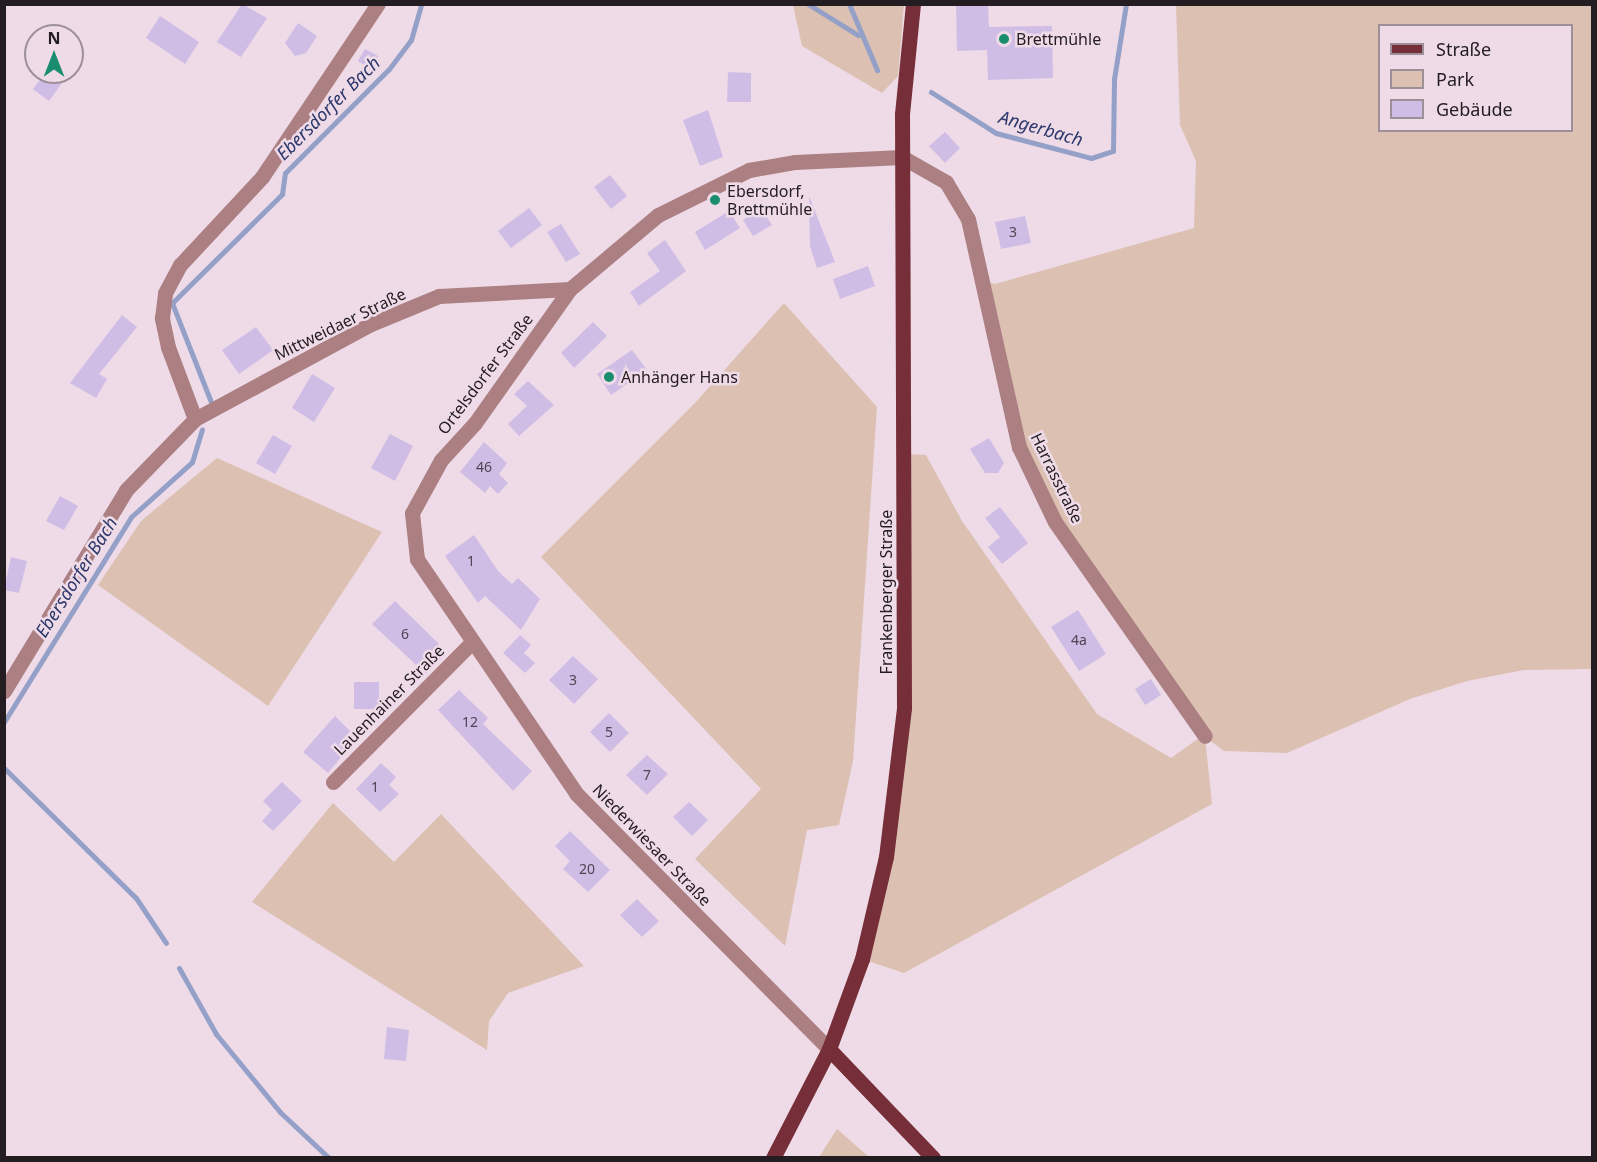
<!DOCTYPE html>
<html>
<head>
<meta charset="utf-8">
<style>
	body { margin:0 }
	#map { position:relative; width:1597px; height:1162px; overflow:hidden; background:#eedbe7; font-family:"Noto Sans",sans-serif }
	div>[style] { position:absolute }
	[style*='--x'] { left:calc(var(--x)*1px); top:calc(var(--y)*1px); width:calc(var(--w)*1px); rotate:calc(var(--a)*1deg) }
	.green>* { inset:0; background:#dcc0b2 }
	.stream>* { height:5px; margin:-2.5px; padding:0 2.5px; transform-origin:2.5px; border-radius:2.5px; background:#94a0c7 }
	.building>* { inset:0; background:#d0bde6 }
	.minor>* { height:15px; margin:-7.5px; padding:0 7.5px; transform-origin:7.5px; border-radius:7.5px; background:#ac8083 }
	.major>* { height:15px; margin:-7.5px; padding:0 7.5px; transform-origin:7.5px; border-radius:7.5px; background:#762e38 }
	.dots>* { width:16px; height:16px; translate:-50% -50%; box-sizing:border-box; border:3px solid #eedbe7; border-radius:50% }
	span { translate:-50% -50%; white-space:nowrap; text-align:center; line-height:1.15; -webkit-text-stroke:5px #eedbe7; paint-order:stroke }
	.number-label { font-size:14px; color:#4e4452 }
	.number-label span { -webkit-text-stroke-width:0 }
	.poi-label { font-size:16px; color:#231c20 }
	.left { translate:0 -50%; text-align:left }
	.street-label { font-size:16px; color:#231c20 }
	.water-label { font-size:18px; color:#2d386c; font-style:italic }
	.frame { position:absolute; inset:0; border:6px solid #231c20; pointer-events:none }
	.legend { position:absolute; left:1378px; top:24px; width:195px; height:108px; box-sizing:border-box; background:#eedbe7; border:2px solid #9d8f97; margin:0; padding:8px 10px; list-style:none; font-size:18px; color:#231c20 }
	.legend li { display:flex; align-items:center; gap:12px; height:30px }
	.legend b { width:30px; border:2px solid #9d8f97 }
	.north { position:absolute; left:24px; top:24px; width:60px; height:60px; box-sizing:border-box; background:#eedbe7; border:2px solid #9d8f97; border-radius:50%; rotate:0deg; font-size:16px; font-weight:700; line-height:24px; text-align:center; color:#231c20 }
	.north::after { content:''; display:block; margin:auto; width:21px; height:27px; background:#1a8d6f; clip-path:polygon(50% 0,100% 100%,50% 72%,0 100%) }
</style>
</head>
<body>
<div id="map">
	<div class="green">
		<i style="clip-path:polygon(793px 5px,904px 5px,898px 76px,882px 93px,802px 46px)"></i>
		<i style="clip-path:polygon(evenodd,1176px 5px,1592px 5px,1592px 669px,1524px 670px,1467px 681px,1410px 699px,1287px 753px,1224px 751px,1205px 737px,1212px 804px,904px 973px,862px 959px,904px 708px,905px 454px,926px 455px,962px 521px,1097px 714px,1171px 758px,1199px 738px,1055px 522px,1019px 447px,979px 280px,995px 284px,1194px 228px,1196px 161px,1180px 125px,1176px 5px,1380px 26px,1572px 26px,1572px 130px,1380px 130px,1380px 26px)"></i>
		<i style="clip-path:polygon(784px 303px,877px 407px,853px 761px,839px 825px,807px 830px,785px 946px,695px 859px,761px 789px,541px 557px,695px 403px)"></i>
		<i style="clip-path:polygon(217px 458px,382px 532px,268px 706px,98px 585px,141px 521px)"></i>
		<i style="clip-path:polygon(333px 803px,394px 862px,441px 814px,584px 966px,508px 993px,489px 1021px,487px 1050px,252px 902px)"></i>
		<i style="clip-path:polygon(837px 1129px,869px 1157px,819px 1157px)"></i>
	</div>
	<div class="stream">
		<i style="--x:808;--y:4;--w:59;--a:31.8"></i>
		<i style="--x:849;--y:4;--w:72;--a:67"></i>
		<i style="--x:931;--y:92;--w:77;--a:32.2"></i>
		<i style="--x:996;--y:133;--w:98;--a:14.7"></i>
		<i style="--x:1091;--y:158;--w:23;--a:-18"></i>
		<i style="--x:1113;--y:151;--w:72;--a:-89.2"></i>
		<i style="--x:1114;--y:79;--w:76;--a:-80.9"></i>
		<i style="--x:211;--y:402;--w:106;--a:-111.5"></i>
		<i style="--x:172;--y:303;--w:155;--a:-44.7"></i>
		<i style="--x:282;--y:194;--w:21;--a:-82"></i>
		<i style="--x:285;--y:173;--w:147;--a:-45"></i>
		<i style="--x:389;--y:69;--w:36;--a:-53"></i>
		<i style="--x:411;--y:40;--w:37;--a:-74"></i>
		<i style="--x:4;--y:722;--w:241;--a:-58.2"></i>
		<i style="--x:131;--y:517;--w:82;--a:-42"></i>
		<i style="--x:192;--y:462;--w:34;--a:-73"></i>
		<i style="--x:4;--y:768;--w:185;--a:44.6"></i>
		<i style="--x:136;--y:898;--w:54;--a:56.3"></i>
		<i style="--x:179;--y:968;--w:76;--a:60.7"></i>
		<i style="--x:216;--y:1034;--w:101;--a:50.6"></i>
		<i style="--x:280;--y:1112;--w:67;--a:43.2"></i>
	</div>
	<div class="building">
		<i style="clip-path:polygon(242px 4px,267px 18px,241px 57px,217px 42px)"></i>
		<i style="clip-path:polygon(956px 4px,988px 4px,989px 27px,1052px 26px,1053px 78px,988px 80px,987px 50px,957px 51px)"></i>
		<i style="clip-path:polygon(160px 16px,199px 42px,185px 64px,146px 38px)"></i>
		<i style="clip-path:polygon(298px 23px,317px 36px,306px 53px,295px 56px,285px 43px)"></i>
		<i style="clip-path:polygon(365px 49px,378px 56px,370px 69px,358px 61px)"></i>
		<i style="clip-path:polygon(46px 72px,70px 72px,49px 101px,33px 89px)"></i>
		<i style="clip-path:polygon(728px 72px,751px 73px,751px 102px,727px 102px)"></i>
		<i style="clip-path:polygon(708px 110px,723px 157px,700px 166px,683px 120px)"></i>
		<i style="clip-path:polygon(945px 132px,960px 148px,945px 163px,929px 146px)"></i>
		<i style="clip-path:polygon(610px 175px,627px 196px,611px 209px,594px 187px)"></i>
		<i style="clip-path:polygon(809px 196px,835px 262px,817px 268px,810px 246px)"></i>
		<i style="clip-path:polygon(529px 208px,542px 225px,511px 248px,498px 231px)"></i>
		<i style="clip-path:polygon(762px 209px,772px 225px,753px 236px,743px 220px)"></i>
		<i style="clip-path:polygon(729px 211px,740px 228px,705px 250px,695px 232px)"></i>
		<i style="clip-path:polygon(1025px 216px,1031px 243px,1001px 249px,995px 222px)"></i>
		<i style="clip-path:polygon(561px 224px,580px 254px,566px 262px,547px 232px)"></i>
		<i style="clip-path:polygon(665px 240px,686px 271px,639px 306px,630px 292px,660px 271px,647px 253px)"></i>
		<i style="clip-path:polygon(868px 266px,875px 286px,840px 299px,833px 279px)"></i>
		<i style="clip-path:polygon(122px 315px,137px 327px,99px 374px,107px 379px,96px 398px,70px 383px)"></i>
		<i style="clip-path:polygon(593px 322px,607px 336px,574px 368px,561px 353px)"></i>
		<i style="clip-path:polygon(256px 327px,273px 350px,239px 374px,222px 350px)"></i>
		<i style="clip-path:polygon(632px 350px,647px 370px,611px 395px,597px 374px)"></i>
		<i style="clip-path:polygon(312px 374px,335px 388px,314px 422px,292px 408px)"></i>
		<i style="clip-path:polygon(528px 381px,554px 405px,519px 436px,508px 424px,527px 406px,514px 394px)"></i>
		<i style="clip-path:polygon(390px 434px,413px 446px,395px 481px,371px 468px)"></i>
		<i style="clip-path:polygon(273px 435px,292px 446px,275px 474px,256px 463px)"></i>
		<i style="clip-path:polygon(989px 438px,1004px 463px,998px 473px,985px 473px,970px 449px)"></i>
		<i style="clip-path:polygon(484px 442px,507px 463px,499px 474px,508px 483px,498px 494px,490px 486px,485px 493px,460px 472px)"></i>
		<i style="clip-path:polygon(60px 496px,78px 506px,64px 530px,46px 521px)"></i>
		<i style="clip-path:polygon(1000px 507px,1028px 543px,1002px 564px,988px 547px,1000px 537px,985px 518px)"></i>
		<i style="clip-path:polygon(474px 535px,498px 571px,512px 584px,518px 578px,540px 599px,521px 630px,485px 596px,478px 603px,445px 556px)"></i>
		<i style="clip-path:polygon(11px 557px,27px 561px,19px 593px,4px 590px)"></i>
		<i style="clip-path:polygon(395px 601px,439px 644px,434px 648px,443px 657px,426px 674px,372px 624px)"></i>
		<i style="clip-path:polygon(1078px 610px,1106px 654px,1079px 671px,1051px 627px)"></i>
		<i style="clip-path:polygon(520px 635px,531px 645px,524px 653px,535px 663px,525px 673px,503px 653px)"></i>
		<i style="clip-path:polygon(573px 656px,598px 679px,574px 704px,549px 680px)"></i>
		<i style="clip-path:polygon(1151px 679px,1161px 695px,1145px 705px,1135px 689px)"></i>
		<i style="clip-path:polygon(354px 682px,379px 682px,379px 709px,354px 709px)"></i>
		<i style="clip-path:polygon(459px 690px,488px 718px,483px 724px,532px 771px,513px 791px,438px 710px)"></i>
		<i style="clip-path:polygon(609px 713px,629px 733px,610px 752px,590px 732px)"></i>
		<i style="clip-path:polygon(335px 716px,357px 738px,328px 773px,303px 752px)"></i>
		<i style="clip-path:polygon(647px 755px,668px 774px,647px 795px,626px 775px)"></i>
		<i style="clip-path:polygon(381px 763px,396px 777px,389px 785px,399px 794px,380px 812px,356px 789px)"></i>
		<i style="clip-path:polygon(282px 782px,302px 801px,273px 831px,262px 821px,272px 810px,263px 801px)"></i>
		<i style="clip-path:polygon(689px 802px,708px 820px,692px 836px,673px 817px)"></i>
		<i style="clip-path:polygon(570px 831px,610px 870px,588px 892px,563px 869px,570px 861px,555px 846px)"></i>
		<i style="clip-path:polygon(637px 899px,659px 921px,642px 937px,620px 915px)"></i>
		<i style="clip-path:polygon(387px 1027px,409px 1030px,406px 1061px,384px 1059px)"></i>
	</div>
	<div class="minor">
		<i style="--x:195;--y:419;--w:77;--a:-110.6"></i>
		<i style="--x:168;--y:347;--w:30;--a:-102"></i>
		<i style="--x:162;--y:318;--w:25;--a:-83"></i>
		<i style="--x:165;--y:293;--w:32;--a:-62"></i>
		<i style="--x:180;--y:265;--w:120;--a:-47"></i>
		<i style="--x:262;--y:177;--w:208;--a:-56.2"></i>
		<i style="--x:4;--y:691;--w:235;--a:-58.7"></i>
		<i style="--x:126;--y:490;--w:99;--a:-45.8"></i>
		<i style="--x:195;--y:419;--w:200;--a:-28.4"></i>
		<i style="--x:371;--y:324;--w:74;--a:-22.4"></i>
		<i style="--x:439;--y:296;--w:131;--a:-3.1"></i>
		<i style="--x:333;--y:782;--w:196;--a:-45.2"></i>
		<i style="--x:829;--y:1049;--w:360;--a:-134.7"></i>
		<i style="--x:576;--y:793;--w:283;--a:-124.2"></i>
		<i style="--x:417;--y:559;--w:46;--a:-96.2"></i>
		<i style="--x:412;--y:513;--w:60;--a:-61.3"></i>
		<i style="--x:441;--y:460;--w:50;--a:-47.4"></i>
		<i style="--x:475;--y:423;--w:164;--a:-54.7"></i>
		<i style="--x:570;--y:289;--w:115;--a:-40.1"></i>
		<i style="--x:658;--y:215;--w:102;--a:-26.3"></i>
		<i style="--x:749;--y:170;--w:47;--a:-9.9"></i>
		<i style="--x:795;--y:162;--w:107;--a:-2.7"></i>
		<i style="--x:902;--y:157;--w:51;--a:29.6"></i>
		<i style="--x:946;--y:182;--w:43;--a:59.3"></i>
		<i style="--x:968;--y:219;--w:234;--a:77.4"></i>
		<i style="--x:1019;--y:447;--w:83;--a:64.4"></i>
		<i style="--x:1055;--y:522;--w:261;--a:55"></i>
	</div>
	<div class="major">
		<i style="--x:829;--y:1049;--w:151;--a:46.3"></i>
		<i style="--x:773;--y:1158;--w:123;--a:-62.8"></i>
		<i style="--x:829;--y:1049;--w:96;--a:-69.9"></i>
		<i style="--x:862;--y:959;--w:105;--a:-76.8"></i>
		<i style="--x:886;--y:857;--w:150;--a:-83.1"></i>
		<i style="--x:904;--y:708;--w:594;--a:-90.19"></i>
		<i style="--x:902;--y:114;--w:111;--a:-84.3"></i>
	</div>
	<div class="dots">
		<i style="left:1004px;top:39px;background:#1a8d6f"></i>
		<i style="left:715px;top:200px;background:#1a8d6f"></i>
		<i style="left:609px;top:377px;background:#1a8d6f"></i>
	</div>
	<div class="number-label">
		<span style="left:1013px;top:232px">3</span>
		<span style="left:484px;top:467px">46</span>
		<span style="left:471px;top:561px">1</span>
		<span style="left:405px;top:634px">6</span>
		<span style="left:1079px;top:640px">4a</span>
		<span style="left:573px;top:680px">3</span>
		<span style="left:470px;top:722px">12</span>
		<span style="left:609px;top:732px">5</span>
		<span style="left:647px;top:775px">7</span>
		<span style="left:375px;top:787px">1</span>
		<span style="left:587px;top:869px">20</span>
	</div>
	<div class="poi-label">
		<span class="left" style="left:1016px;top:39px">Brettmühle</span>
		<span class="left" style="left:727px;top:200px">Ebersdorf,<br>Brettmühle</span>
		<span class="left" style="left:621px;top:377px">Anhänger Hans</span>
	</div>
	<div class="street-label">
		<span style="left:340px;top:324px;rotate:-26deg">Mittweidaer Straße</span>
		<span style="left:485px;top:374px;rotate:-53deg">Ortelsdorfer Straße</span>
		<span style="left:1057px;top:478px;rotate:64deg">Harrasstraße</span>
		<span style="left:886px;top:592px;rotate:-90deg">Frankenberger Straße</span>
		<span style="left:389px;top:700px;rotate:-45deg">Lauenhainer Straße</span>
		<span style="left:652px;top:845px;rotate:46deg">Niederwiesaer Straße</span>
	</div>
	<div class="water-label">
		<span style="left:328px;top:108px;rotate:-45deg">Ebersdorfer Bach</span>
		<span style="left:1041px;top:128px;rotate:16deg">Angerbach</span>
		<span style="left:76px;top:577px;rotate:-58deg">Ebersdorfer Bach</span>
	</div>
	<div class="frame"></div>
	<ul class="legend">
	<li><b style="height:8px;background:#762e38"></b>Straße</li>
	<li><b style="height:16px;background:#dcc0b2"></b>Park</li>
	<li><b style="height:16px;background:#d0bde6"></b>Gebäude</li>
	</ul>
	<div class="north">N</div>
</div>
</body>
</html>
